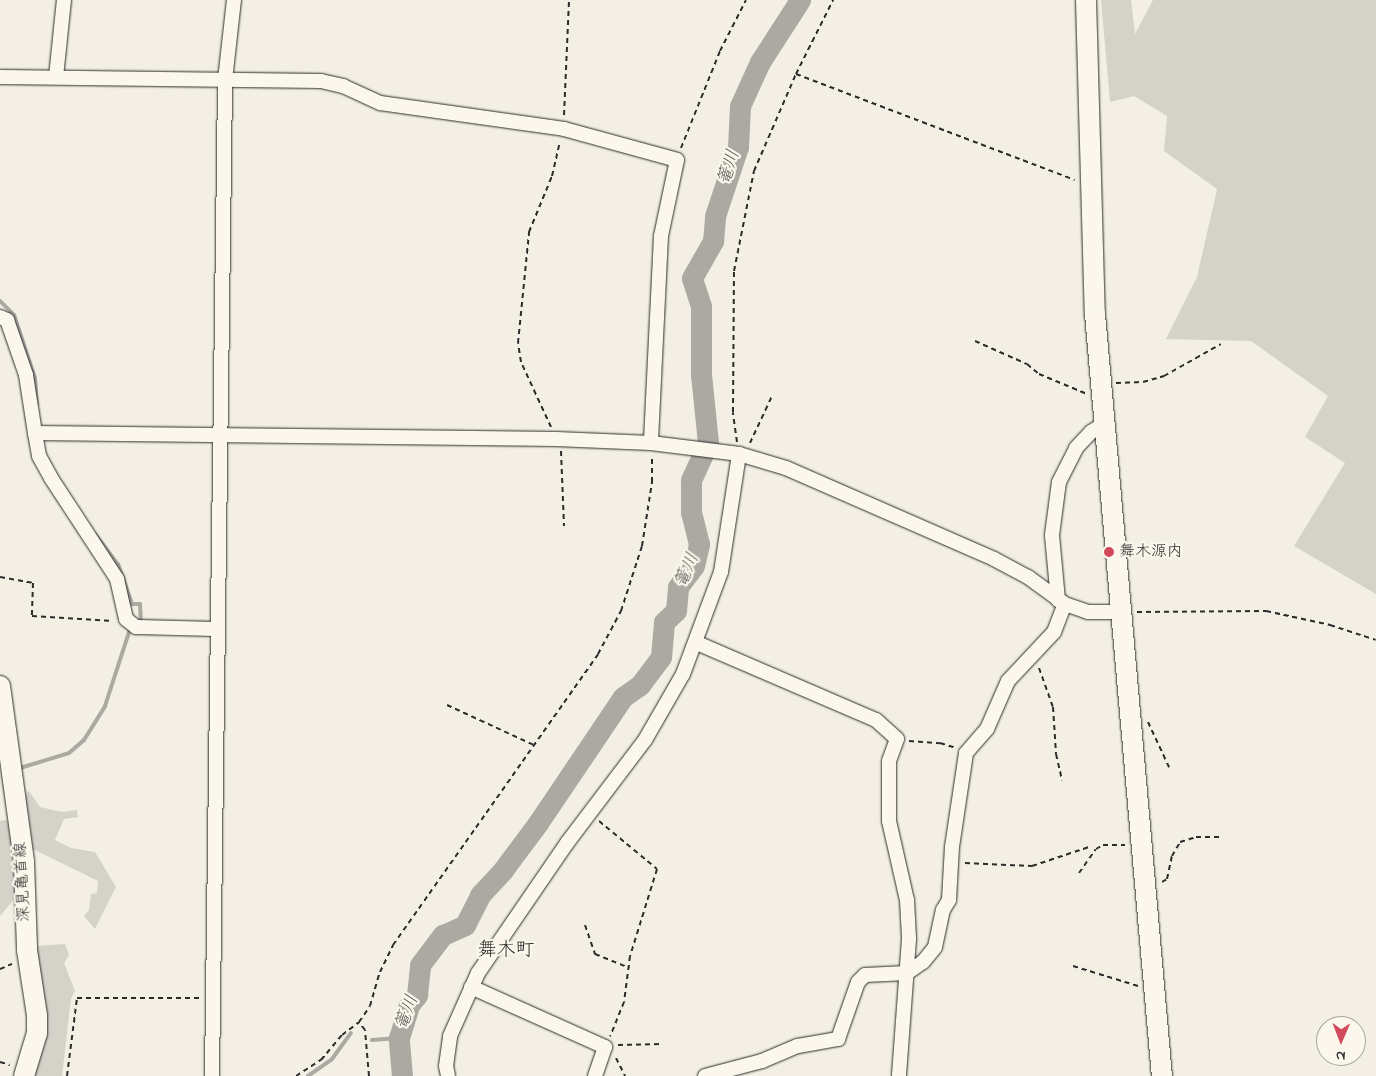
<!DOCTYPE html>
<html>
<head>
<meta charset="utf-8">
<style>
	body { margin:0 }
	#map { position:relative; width:1376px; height:1076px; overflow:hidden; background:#f3efe4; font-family:"Indie Flower","Klee One",sans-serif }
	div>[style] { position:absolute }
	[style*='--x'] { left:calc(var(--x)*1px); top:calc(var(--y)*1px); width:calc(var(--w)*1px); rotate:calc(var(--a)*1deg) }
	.green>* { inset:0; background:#d5d2c9 }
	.stream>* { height:4px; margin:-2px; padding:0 2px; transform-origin:2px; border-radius:2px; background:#aca9a2 }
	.river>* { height:21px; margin:-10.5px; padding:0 10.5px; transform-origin:10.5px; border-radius:10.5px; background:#aca9a2 }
	.path>* { height:2px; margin-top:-1px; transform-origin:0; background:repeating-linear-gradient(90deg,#2b2b2b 0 5px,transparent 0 9px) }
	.roads { filter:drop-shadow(0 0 1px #2b2b2b) drop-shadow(0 0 1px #2b2b2b) }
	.street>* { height:14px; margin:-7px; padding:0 7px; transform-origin:7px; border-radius:7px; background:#fbf7ec }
	.secondary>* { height:20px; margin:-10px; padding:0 10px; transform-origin:10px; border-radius:10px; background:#fbf7ec }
	.dots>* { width:14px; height:14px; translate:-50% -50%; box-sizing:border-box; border:2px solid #fbf7ec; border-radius:50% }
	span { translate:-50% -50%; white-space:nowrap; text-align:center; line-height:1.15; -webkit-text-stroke:4.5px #fbf7ec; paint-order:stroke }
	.poi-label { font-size:16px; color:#2b2b2b }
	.left { translate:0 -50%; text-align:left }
	.street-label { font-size:16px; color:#2b2b2b }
	.water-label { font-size:18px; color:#585755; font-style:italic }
	.quarter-label { font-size:19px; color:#2b2b2b }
	.north { position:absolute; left:1316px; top:1016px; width:50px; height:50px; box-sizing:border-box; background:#fbf7ec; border:1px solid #a8a59f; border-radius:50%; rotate:181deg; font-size:14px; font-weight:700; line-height:20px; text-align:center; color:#2b2b2b }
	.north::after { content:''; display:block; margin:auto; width:18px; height:22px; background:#d1495b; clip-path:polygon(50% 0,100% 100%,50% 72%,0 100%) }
</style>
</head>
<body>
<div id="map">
	<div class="green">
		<i style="clip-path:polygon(1101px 0,1131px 0,1135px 34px,1153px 0,1376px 0,1376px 594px,1294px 546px,1345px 463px,1305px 437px,1328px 396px,1251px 341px,1166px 339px,1197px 277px,1217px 189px,1164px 151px,1167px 116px,1134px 96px,1110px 102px)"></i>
		<i style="clip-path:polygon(29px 791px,40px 807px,62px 812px,77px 810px,78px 817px,64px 819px,55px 840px,71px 848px,95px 852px,116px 887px,95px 929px,84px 916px,89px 910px,91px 894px,97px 893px,98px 881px,33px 849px,19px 850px,20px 892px,0 916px,0 821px,5px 820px,13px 826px,23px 796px)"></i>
		<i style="clip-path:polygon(65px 944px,69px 955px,64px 963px,75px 991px,71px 999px,62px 1076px,31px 1076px,35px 946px)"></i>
	</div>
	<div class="stream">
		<i style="--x:0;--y:301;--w:20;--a:45"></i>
		<i style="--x:14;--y:315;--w:66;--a:71.6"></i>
		<i style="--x:35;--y:378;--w:27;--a:86"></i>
		<i style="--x:95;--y:534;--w:38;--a:53"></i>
		<i style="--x:118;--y:564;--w:42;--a:70.7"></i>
		<i style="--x:132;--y:604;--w:8;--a:0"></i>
		<i style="--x:140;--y:604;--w:17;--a:87"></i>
		<i style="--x:141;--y:621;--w:4;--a:153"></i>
		<i style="--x:20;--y:768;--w:51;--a:-17"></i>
		<i style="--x:69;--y:753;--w:20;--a:-41"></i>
		<i style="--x:84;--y:740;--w:40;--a:-58"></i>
		<i style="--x:105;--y:706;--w:84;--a:-72"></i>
		<i style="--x:372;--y:1040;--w:27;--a:-4"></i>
		<i style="--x:308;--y:1076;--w:29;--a:-35"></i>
		<i style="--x:332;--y:1059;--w:32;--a:-54"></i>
	</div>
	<div class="river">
		<i style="--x:402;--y:1076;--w:38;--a:-95"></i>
		<i style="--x:399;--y:1038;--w:34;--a:-73"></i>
		<i style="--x:409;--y:1005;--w:13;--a:-51"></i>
		<i style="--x:417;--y:995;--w:30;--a:-84"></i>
		<i style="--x:420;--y:965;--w:38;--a:-53"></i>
		<i style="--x:443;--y:935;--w:24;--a:-24"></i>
		<i style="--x:465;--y:925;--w:34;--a:-63"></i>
		<i style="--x:480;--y:895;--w:34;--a:-47"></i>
		<i style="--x:503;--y:870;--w:59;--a:-53.3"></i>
		<i style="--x:538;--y:823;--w:152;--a:-56"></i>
		<i style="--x:623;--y:697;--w:21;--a:-35"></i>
		<i style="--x:640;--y:685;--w:35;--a:-53"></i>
		<i style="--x:661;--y:657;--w:35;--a:-85"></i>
		<i style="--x:664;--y:622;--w:16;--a:-43"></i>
		<i style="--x:676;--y:611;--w:24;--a:-85"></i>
		<i style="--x:678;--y:587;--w:26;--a:-53"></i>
		<i style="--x:694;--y:566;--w:23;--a:-77"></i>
		<i style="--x:699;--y:544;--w:33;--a:-104"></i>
		<i style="--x:691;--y:512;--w:32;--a:-90"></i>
		<i style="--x:691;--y:480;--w:41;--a:-65.3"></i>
		<i style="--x:708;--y:443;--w:69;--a:-95.8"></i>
		<i style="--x:701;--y:374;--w:68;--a:-90"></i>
		<i style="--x:701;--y:306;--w:29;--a:-108"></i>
		<i style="--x:692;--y:278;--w:43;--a:-60.4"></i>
		<i style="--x:713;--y:241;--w:25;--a:-85"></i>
		<i style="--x:715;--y:216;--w:73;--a:-71.6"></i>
		<i style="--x:738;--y:147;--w:41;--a:-87.2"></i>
		<i style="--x:740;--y:106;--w:48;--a:-65.6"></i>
		<i style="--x:760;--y:62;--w:74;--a:-57.2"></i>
	</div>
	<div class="path">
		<i style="--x:796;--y:74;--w:83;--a:-63.4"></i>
		<i style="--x:564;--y:115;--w:115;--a:-87.5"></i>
		<i style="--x:681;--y:148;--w:105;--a:-68.1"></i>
		<i style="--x:720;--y:51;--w:57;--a:-63"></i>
		<i style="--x:975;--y:341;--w:57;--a:23.9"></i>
		<i style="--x:1027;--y:364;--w:16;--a:40"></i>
		<i style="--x:1039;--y:374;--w:52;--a:22.6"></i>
		<i style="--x:1116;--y:383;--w:27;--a:-2"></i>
		<i style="--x:1143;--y:382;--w:22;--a:-16"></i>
		<i style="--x:1164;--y:376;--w:65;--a:-29.3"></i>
		<i style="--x:551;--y:427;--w:72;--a:-114.8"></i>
		<i style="--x:521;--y:362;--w:19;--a:-99"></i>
		<i style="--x:518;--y:343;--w:112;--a:-84.3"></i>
		<i style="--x:529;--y:232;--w:61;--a:-67.7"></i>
		<i style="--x:552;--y:176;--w:35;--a:-77"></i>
		<i style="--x:737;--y:442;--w:30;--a:-98"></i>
		<i style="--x:733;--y:412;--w:141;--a:-89.6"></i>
		<i style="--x:734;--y:271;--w:102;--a:-78.7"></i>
		<i style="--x:754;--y:171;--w:106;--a:-66.6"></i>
		<i style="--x:796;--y:74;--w:298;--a:20.8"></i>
		<i style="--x:750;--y:443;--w:52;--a:-64.9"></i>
		<i style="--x:561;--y:451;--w:75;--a:87.7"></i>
		<i style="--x:0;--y:577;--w:34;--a:10"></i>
		<i style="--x:33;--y:583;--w:33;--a:92"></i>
		<i style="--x:32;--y:616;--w:81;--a:3.5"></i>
		<i style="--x:1137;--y:612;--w:129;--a:-0.4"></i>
		<i style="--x:1266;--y:611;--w:66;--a:12.3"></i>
		<i style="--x:1330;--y:625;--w:48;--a:18.1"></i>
		<i style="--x:1039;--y:668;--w:41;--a:70.3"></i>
		<i style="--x:1053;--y:707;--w:47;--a:86.3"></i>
		<i style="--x:1056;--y:754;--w:27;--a:77"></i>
		<i style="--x:447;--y:705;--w:96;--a:24.7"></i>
		<i style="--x:1148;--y:722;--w:50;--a:65"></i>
		<i style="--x:909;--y:741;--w:31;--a:4"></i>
		<i style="--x:940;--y:743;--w:17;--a:17"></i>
		<i style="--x:599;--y:821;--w:75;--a:39.6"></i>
		<i style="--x:657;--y:869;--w:91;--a:107.2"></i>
		<i style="--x:630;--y:956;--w:46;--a:97.4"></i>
		<i style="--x:624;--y:1002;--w:37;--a:112"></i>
		<i style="--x:965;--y:863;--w:67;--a:2.6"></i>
		<i style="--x:1032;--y:866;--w:60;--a:-18.4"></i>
		<i style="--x:1079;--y:873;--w:29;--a:-55"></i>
		<i style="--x:1096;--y:849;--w:8;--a:-30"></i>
		<i style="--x:1103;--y:845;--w:22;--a:0"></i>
		<i style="--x:1162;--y:882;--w:6;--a:-31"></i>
		<i style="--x:1167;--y:879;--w:24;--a:-78"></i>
		<i style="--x:1172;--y:856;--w:16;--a:-60"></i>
		<i style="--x:1180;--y:842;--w:17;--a:-17"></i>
		<i style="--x:1196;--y:837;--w:24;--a:0"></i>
		<i style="--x:585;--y:925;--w:31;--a:71"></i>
		<i style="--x:595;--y:954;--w:37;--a:22"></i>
		<i style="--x:1073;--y:966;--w:68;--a:17.1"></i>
		<i style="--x:0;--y:969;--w:13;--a:-23"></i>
		<i style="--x:618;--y:1045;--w:45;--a:-1.3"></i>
		<i style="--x:616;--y:1058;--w:20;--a:63"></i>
		<i style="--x:0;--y:1062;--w:10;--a:17"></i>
		<i style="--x:67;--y:1076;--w:79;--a:-82.7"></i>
		<i style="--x:77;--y:998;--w:124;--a:0"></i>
		<i style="--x:296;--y:1076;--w:30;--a:-33"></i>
		<i style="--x:321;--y:1060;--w:33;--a:-50"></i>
		<i style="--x:342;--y:1035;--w:21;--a:-37"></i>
		<i style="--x:369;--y:1076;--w:46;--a:-95"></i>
		<i style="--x:365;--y:1030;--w:10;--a:-127"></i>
		<i style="--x:359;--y:1022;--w:19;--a:-55"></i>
		<i style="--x:370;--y:1006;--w:35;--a:-74"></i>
		<i style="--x:380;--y:972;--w:30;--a:-64"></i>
		<i style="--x:393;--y:945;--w:356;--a:-54.8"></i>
		<i style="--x:598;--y:654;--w:49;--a:-61.9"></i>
		<i style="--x:621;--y:611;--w:68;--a:-72.1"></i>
		<i style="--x:642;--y:546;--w:65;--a:-81.1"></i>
		<i style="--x:652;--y:482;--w:27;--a:-90"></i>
	</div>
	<div class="roads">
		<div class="street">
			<i style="--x:0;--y:77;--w:321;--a:0.7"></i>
			<i style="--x:321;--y:81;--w:23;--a:13"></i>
			<i style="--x:343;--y:86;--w:41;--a:24.7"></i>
			<i style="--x:380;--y:103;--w:186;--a:8"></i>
			<i style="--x:564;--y:129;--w:117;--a:15.3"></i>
			<i style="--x:677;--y:160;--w:78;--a:101.9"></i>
			<i style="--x:661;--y:236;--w:207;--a:92.8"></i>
			<i style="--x:56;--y:77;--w:77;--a:-84.1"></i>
			<i style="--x:0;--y:317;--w:8;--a:23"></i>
			<i style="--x:7;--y:320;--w:58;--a:70.9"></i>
			<i style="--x:26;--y:375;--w:59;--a:81.2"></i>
			<i style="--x:35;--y:433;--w:521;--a:0.66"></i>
			<i style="--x:556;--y:439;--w:95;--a:2.4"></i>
			<i style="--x:651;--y:443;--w:89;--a:7.1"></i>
			<i style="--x:739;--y:454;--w:49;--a:16.6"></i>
			<i style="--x:786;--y:468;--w:227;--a:23.6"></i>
			<i style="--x:994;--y:559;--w:38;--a:28"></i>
			<i style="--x:1028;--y:577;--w:46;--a:36.1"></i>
			<i style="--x:1065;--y:604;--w:24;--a:19"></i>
			<i style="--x:1088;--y:612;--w:32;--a:0"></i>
			<i style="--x:35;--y:433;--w:23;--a:80"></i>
			<i style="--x:39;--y:456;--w:25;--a:61"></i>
			<i style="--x:51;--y:478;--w:121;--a:56.8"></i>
			<i style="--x:117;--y:579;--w:41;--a:77.3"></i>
			<i style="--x:126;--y:619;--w:13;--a:39"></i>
			<i style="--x:136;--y:627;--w:81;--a:1.4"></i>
			<i style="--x:1058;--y:600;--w:65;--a:-95.3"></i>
			<i style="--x:1052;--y:535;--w:53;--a:-82.5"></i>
			<i style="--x:1059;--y:482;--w:38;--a:-63"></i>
			<i style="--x:1076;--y:448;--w:22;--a:-47"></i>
			<i style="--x:1091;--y:432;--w:15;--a:-32"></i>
			<i style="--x:697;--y:643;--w:195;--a:23.3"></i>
			<i style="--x:876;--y:720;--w:28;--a:42"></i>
			<i style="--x:897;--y:739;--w:23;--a:110"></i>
			<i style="--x:889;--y:761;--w:60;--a:90"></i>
			<i style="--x:889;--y:821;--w:81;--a:77.2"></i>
			<i style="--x:907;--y:900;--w:39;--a:87"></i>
			<i style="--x:909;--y:939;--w:137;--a:94.2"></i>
			<i style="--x:471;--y:987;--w:147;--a:24.1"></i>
			<i style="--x:605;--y:1047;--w:31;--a:109"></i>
			<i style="--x:212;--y:1076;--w:996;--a:-89.25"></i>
			<i style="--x:225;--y:80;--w:81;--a:-83.6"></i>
			<i style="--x:448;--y:1076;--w:10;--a:-101"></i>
			<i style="--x:446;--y:1066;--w:30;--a:-82"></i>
			<i style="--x:450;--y:1036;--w:69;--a:-66"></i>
			<i style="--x:478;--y:973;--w:158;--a:-55.6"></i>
			<i style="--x:567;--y:843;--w:129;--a:-52.9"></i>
			<i style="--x:645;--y:740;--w:76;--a:-60.1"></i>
			<i style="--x:683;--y:674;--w:109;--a:-69.6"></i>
			<i style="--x:721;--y:572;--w:119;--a:-81.3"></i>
			<i style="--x:705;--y:1076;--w:59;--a:-14.7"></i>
			<i style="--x:762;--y:1061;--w:39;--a:-23"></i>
			<i style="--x:798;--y:1046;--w:41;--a:-9.9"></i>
			<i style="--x:838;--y:1039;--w:60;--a:-70.7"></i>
			<i style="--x:858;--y:982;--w:10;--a:-45"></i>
			<i style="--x:865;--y:975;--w:42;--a:-2.7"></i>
			<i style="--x:907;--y:973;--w:19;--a:-35"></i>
			<i style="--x:923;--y:962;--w:19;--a:-51"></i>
			<i style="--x:935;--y:947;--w:38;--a:-78"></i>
			<i style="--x:943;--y:910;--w:12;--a:-59"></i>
			<i style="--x:949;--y:900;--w:53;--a:-86.8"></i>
			<i style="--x:952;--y:847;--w:95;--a:-81.5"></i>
			<i style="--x:966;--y:753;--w:32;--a:-49"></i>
			<i style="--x:987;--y:729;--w:52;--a:-66.4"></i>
			<i style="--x:1008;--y:681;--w:67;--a:-46.8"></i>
			<i style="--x:1054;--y:632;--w:30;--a:-69"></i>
		</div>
		<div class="secondary">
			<i style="--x:1086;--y:0;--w:314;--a:88.4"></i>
			<i style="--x:1095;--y:314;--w:765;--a:84.98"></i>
			<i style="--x:0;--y:686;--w:178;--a:82.2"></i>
			<i style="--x:24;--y:862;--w:88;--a:88"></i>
			<i style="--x:27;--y:950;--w:66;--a:81.3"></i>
			<i style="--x:37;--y:1015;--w:18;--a:90"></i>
			<i style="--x:37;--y:1033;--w:45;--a:106.8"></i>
		</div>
	</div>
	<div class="dots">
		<i style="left:1109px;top:552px;background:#d1495b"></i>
	</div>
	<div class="poi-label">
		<span class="left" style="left:1119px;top:552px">舞木源内</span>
	</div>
	<div class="street-label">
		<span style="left:23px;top:882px;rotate:-93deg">深見亀首線</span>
	</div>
	<div class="water-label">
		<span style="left:730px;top:168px;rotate:-73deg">篭川</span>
		<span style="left:688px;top:571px;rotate:-67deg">篭川</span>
		<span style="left:408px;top:1013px;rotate:-70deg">篭川</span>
	</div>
	<div class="quarter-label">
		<span style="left:506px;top:951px">舞木町</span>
	</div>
	<div class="north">N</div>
</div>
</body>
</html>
